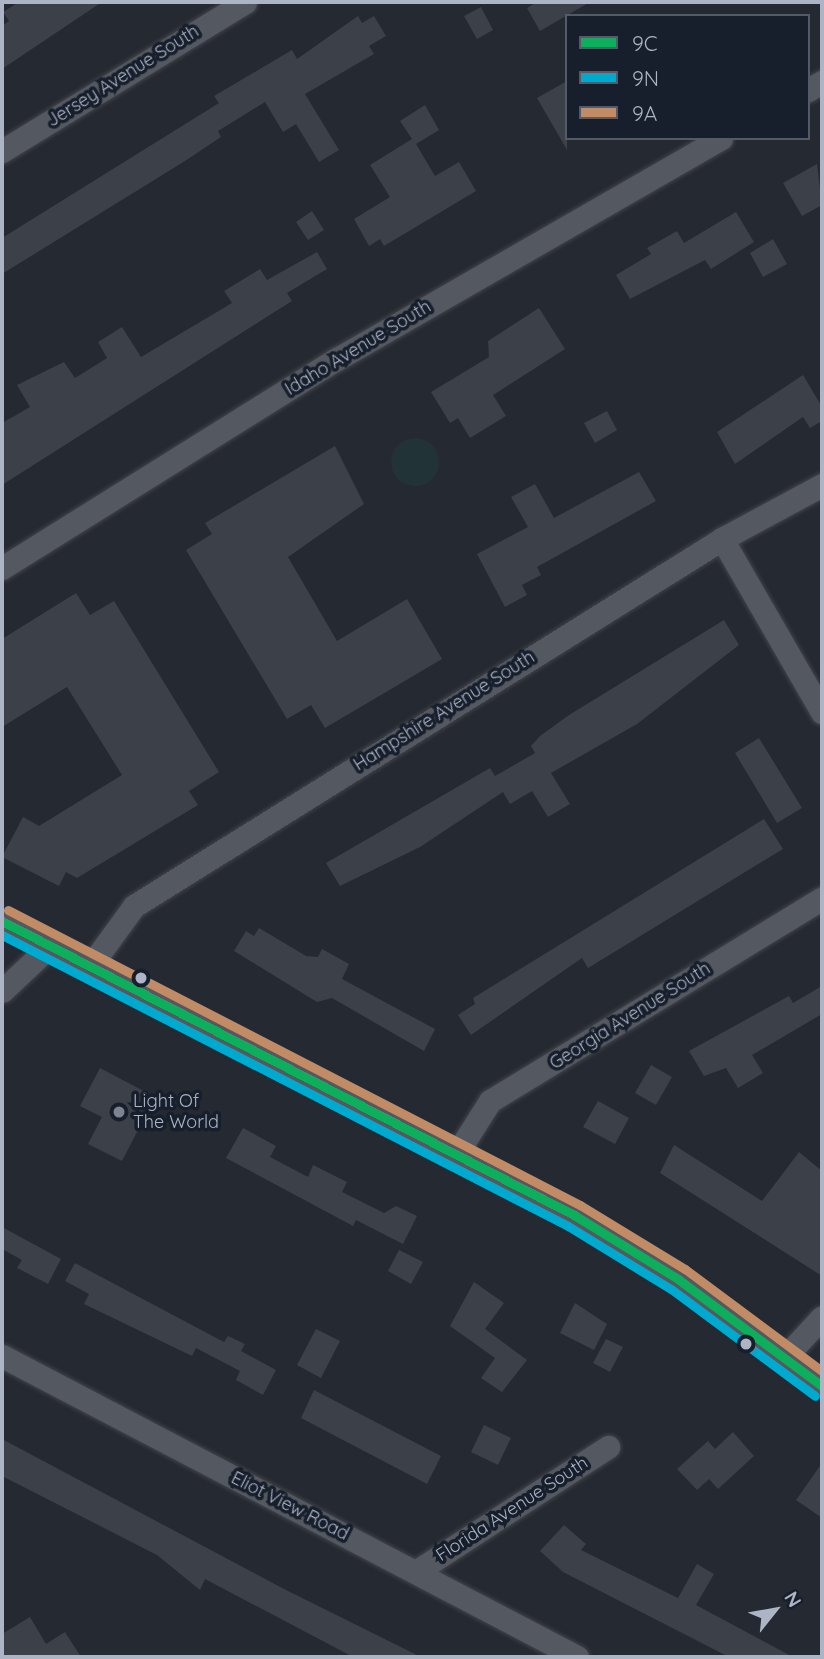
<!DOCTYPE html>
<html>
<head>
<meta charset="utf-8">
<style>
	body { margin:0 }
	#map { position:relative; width:824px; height:1659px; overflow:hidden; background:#252931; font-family:Quicksand,sans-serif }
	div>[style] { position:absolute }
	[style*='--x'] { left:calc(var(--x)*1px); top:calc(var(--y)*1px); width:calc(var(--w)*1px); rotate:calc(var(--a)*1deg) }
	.green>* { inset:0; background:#223337 }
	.round { border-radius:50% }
	.building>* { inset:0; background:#3c4049 }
	.roads { filter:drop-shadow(0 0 2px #41444b) drop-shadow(0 0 2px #41444b) }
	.minor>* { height:23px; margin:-11.5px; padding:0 11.5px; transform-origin:11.5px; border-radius:11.5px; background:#545860 }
	.bus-1>* { height:9px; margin:-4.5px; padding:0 4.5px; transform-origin:4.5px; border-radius:4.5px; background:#0daf5c }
	.bus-2>* { height:9px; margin:-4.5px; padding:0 4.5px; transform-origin:4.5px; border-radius:4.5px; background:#00a9ce }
	.bus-3>* { height:9px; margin:-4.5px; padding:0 4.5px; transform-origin:4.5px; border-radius:4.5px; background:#c18c65 }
	.dots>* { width:19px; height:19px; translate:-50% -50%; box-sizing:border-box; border:4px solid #181f2c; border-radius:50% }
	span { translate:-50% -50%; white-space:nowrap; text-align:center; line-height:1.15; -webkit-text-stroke:7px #181f2c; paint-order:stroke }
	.street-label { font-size:18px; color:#acb4c5 }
	.poi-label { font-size:18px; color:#acb4c5 }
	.left { translate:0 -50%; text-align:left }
	.frame { position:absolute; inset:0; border:4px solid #acb4c5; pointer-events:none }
	.legend { position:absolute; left:565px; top:14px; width:245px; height:126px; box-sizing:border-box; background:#181f2c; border:2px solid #535b69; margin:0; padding:9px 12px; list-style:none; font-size:21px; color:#acb4c5 }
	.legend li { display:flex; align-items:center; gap:14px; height:35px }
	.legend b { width:35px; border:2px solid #535b69 }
	.north { position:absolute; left:740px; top:1575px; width:70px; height:70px; -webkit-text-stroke:5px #181f2c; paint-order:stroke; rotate:59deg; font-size:19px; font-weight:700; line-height:28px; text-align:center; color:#acb4c5 }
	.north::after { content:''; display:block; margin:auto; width:24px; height:32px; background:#acb4c5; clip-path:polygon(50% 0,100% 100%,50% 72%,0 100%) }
</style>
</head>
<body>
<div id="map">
	<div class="green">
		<i class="round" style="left:391px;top:438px;width:48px;height:48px"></i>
	</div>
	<div class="building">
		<i style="clip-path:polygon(19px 2px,102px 2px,2px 69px,2px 26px,9px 21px,3px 12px)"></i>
		<i style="clip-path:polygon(537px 2px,590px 2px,540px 31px,527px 8px)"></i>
		<i style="clip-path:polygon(481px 7px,493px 30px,477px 39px,464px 16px)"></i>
		<i style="clip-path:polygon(358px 16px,362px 23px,374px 16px,386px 36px,369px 46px,374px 54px,305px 94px,339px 150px,319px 162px,296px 124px,283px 132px,265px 102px,218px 131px,221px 137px,185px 161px,2px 274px,2px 238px,219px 103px,214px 96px,292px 50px,297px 59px)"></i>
		<i style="clip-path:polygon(567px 81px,567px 150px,537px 98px)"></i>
		<i style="clip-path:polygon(425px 105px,439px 130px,416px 144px,435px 176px,459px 162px,476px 191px,384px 246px,380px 239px,369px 246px,354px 219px,390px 197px,370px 165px,412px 139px,400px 121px)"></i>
		<i style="clip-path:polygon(817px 164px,822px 205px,802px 216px,783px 183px)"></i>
		<i style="clip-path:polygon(312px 211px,324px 230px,308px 240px,296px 222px)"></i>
		<i style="clip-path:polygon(736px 212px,754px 242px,711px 269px,705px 260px,630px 299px,616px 275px,651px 254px,647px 248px,677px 231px,684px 243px)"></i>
		<i style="clip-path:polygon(773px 239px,787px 264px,763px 277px,750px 253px)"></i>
		<i style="clip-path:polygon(317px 252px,327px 269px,287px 293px,292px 301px,2px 485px,2px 423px,30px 407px,17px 385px,64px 362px,75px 378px,107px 358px,98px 342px,122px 327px,141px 357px,232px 303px,224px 291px,260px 269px,267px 280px)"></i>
		<i style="clip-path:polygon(539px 308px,565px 349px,493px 395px,506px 416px,470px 438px,458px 418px,450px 423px,431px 392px,489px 357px,488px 341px)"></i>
		<i style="clip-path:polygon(803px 375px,822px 407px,822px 421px,810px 428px,803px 417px,735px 464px,717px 432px)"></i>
		<i style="clip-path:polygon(607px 411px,617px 430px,595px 443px,584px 423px)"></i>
		<i style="clip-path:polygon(335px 446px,364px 504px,288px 557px,337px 641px,407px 599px,442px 659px,325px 728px,311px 705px,287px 719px,186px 550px,212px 534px,205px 523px)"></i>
		<i style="clip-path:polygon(639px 472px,656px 501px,537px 567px,541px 575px,522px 585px,527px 595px,505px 607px,477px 554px,528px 527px,511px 497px,535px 484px,554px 518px)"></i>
		<i style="clip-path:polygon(76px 593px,90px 615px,114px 601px,219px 772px,189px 791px,198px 805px,77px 878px,66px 872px,59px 886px,2px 857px,23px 817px,39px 826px,122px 775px,67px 687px,2px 727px,2px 639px)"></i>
		<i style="clip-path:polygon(724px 620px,739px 645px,637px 724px,551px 773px,570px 804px,548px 817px,532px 791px,510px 804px,503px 792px,420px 847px,340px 886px,326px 863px,490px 768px,495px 776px,535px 753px,531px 746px,540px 736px,569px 715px)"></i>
		<i style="clip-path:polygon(759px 738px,802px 808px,777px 823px,735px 753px)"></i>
		<i style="clip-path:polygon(764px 819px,783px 849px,588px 968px,582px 958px,471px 1035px,458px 1015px,475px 1004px,473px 998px)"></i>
		<i style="clip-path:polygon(259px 928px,306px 956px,318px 957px,322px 949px,349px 964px,342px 979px,435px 1029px,424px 1051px,332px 998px,317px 1002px,234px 951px,246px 931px,254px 936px)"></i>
		<i style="clip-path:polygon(822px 986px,822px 1014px,752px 1055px,763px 1073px,738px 1088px,726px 1068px,704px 1076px,689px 1051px,789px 996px,793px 1003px)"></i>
		<i style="clip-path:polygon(651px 1065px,672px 1077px,656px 1105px,635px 1093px)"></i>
		<i style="clip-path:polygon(100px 1068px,155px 1097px,122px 1161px,88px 1144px,102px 1117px,80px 1106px)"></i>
		<i style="clip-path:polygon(598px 1101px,629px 1118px,615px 1144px,583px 1127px)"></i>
		<i style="clip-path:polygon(243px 1128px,276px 1146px,270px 1157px,308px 1177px,313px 1165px,347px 1182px,342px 1192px,384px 1213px,396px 1206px,417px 1216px,403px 1244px,356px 1220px,353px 1226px,226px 1158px)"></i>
		<i style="clip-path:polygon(674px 1145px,762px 1201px,799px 1152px,822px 1171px,822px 1276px,660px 1173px)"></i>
		<i style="clip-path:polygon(2px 1227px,61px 1259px,48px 1284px,17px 1268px,22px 1260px,2px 1249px)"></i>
		<i style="clip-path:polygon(399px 1250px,423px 1262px,411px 1284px,388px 1271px)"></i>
		<i style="clip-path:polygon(75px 1263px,224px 1342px,228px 1336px,245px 1344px,241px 1351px,276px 1370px,263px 1395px,236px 1380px,240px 1371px,196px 1348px,192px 1356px,84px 1304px,89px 1294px,65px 1281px)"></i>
		<i style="clip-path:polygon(474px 1282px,504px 1303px,485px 1329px,527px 1360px,502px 1392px,481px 1378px,495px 1358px,450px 1326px)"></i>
		<i style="clip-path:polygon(575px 1303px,607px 1324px,594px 1350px,560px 1333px)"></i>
		<i style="clip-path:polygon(316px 1329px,340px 1341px,321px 1378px,297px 1365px)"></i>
		<i style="clip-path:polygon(606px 1339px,623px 1347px,610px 1372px,593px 1363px)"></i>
		<i style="clip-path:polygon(314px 1390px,441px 1456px,427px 1484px,301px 1418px)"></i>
		<i style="clip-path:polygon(484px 1425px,511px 1438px,498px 1465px,471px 1452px)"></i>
		<i style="clip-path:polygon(733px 1432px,754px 1456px,718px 1489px,709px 1479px,697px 1490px,677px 1469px,708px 1441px,715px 1449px)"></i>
		<i style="clip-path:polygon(2px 1439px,284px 1589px,421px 1657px,353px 1657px,205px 1579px,200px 1590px,157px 1555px,2px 1476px)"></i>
		<i style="clip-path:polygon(822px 1463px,822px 1518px,796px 1500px)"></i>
		<i style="clip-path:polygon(564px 1525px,586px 1544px,581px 1550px,678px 1598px,697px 1564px,714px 1574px,696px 1605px,793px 1657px,729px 1657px,563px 1572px,540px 1551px)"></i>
		<i style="clip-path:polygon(30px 1617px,46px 1644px,65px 1632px,81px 1657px,2px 1657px,2px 1634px)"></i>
	</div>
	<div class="roads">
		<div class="minor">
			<i style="--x:808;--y:90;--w:16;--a:-30"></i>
			<i style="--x:2;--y:151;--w:285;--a:-31.5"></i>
			<i style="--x:722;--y:539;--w:200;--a:60"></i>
			<i style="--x:2;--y:568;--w:395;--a:-32"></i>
			<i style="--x:337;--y:359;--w:443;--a:-29.9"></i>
			<i style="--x:2;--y:921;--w:643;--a:27.2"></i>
			<i style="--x:574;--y:1215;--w:122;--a:31.6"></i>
			<i style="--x:678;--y:1279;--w:179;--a:36.6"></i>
			<i style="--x:91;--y:965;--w:73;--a:-53.9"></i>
			<i style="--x:134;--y:906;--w:693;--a:-31.97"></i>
			<i style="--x:722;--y:539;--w:114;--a:-28.4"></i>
			<i style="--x:2;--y:991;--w:67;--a:-43.2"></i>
			<i style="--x:457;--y:1153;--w:62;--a:-57.6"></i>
			<i style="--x:490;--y:1101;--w:389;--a:-31.4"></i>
			<i style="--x:2;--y:1356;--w:649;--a:27.63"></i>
			<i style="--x:785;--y:1357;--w:54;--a:-47.2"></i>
			<i style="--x:417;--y:1571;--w:228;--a:-33"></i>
		</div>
	</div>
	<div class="bus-1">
		<i style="--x:2;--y:921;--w:643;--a:27.2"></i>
		<i style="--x:574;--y:1215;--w:122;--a:31.6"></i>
		<i style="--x:678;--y:1279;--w:179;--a:36.6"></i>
	</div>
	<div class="bus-2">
		<i style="--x:2;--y:935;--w:636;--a:27.21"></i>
		<i style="--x:568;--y:1226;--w:121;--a:31.5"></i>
		<i style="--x:671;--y:1289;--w:179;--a:36.6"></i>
	</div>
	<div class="bus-3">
		<i style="--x:8;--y:910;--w:644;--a:27.28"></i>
		<i style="--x:580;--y:1205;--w:123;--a:31.4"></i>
		<i style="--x:685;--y:1269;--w:171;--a:36.7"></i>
	</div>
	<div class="dots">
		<i style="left:141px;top:978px;background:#acb4c5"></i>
		<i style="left:119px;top:1112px;background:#7d8391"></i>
		<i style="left:746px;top:1344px;background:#acb4c5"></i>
	</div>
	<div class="street-label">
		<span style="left:123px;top:76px;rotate:-32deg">Jersey Avenue South</span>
		<span style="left:358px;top:348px;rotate:-31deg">Idaho Avenue South</span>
		<span style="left:444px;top:711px;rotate:-32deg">Hampshire Avenue South</span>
		<span style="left:630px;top:1016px;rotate:-32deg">Georgia Avenue South</span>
		<span style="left:290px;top:1506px;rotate:27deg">Eliot View Road</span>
		<span style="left:512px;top:1509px;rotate:-33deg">Florida Avenue South</span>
	</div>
	<div class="poi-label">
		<span class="left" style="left:133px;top:1112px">Light Of<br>The World</span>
	</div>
	<div class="frame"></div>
	<ul class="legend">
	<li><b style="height:9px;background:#0daf5c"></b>9C</li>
	<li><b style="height:9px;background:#00a9ce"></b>9N</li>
	<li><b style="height:9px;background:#c18c65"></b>9A</li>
	</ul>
	<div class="north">N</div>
</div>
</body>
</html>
